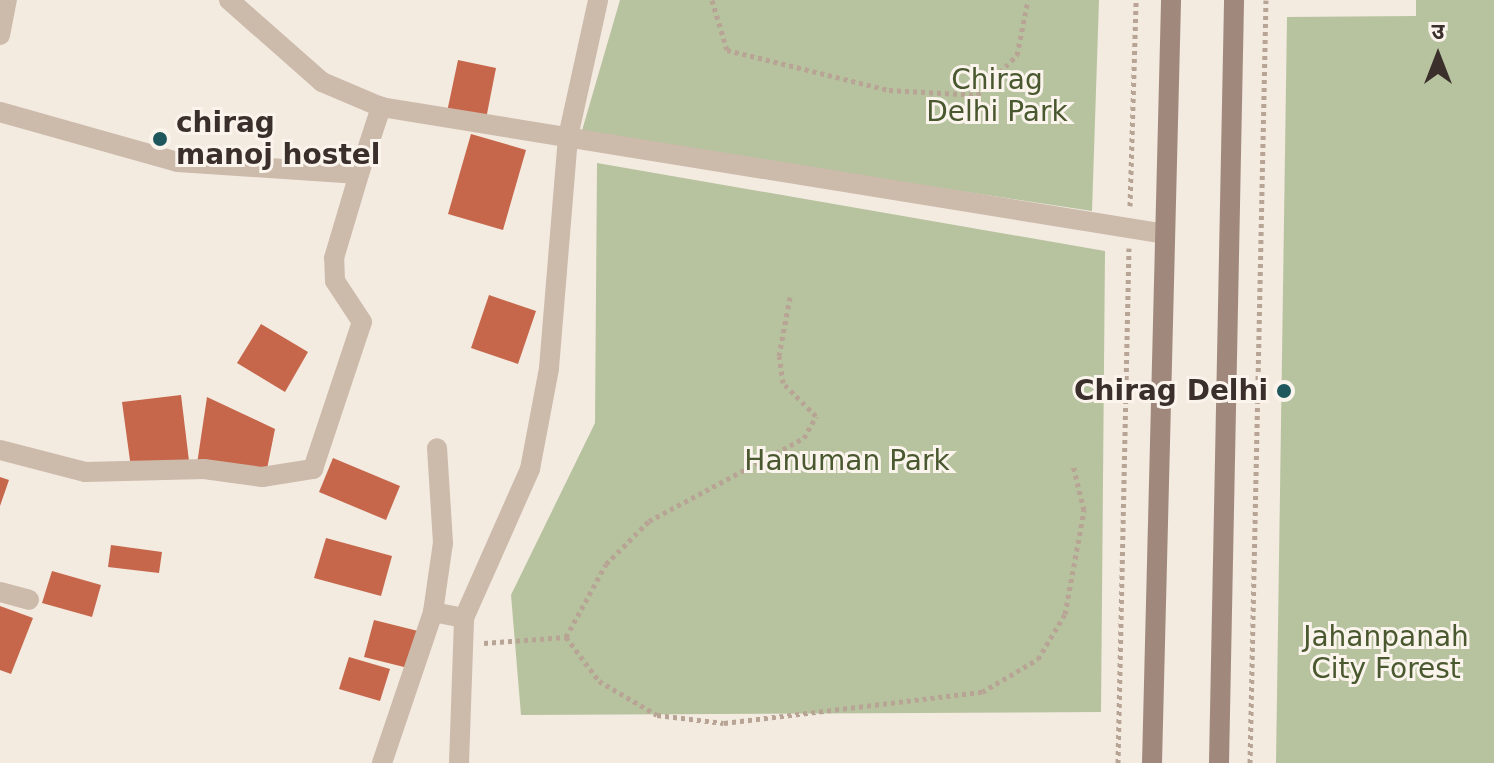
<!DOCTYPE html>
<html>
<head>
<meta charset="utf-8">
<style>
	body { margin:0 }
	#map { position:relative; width:1494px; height:763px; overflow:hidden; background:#f3eae0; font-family:"DejaVu Sans","Noto Sans Devanagari",sans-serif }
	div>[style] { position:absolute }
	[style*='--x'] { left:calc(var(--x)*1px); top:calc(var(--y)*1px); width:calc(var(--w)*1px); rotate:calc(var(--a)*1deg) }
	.green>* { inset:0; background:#b7c39f }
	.building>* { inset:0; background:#c6674b }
	.path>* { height:5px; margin-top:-2.5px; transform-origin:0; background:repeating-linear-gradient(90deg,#b8a495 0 4px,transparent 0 8px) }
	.minor>* { height:20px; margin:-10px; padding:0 10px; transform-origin:10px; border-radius:10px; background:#ccbaab }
	.secondary>* { height:20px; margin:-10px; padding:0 10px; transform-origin:10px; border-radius:10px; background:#a0897c }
	.dots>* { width:22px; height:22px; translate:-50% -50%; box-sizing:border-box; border:4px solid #faf4ed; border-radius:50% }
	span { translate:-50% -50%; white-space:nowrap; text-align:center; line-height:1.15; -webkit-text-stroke:6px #faf4ed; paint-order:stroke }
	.park-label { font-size:28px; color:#49582e }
	.poi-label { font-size:28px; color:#3a2f2a; font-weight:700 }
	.left { translate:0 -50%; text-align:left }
	.right { translate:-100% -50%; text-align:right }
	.north { position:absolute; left:1398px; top:16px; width:80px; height:80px; -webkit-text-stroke:6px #faf4ed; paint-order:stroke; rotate:0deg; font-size:22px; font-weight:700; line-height:32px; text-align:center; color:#3a2f2a }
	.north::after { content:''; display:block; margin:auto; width:28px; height:36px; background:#3a2f2a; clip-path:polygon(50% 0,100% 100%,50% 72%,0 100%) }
</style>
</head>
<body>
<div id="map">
	<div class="green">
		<i style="clip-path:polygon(620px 0,1099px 0,1092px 211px,581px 134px)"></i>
		<i style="clip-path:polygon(1416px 0,1494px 0,1494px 763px,1276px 763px,1287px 17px,1416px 16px)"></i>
		<i style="clip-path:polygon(597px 163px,1105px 251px,1101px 712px,521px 715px,511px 595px,595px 423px)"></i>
	</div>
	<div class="building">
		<i style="clip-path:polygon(458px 60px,496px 68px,486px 119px,447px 112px)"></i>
		<i style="clip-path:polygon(471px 134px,526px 150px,503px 230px,448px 214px)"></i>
		<i style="clip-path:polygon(489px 295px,536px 311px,518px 364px,471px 348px)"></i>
		<i style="clip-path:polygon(261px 324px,308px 352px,285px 392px,237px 363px)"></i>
		<i style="clip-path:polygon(181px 395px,189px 461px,131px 468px,122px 402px)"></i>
		<i style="clip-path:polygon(207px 397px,275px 429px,267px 469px,197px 464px)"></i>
		<i style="clip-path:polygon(333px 458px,400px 486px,386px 520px,319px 492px)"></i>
		<i style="clip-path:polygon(0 477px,9px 480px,0 506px)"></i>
		<i style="clip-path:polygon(326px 538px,392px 556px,381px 596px,314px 578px)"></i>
		<i style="clip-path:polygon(111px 545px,162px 552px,159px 573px,108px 567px)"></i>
		<i style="clip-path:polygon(52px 571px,101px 585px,92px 617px,42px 603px)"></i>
		<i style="clip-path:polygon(0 606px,33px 618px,11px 674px,0 670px)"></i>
		<i style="clip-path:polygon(374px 620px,422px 632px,412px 669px,364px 657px)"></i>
		<i style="clip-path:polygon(349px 657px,390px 669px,380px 701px,339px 689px)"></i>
	</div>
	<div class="path">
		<i style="--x:712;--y:0;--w:52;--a:73.3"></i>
		<i style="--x:727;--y:50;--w:167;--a:13.9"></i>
		<i style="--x:889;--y:90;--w:88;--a:3.3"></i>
		<i style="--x:977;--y:95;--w:57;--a:-45"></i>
		<i style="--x:1017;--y:55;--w:56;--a:-78.7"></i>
		<i style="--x:1130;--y:206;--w:206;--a:-88.3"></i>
		<i style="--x:566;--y:637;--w:55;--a:53.1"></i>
		<i style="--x:599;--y:681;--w:67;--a:30.4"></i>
		<i style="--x:657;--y:715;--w:67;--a:6.8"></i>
		<i style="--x:724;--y:723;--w:260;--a:-6.9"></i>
		<i style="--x:982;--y:692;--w:65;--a:-30.5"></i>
		<i style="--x:1038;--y:659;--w:52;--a:-59"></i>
		<i style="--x:1065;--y:614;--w:106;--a:-79.6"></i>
		<i style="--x:1084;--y:510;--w:46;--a:-103.7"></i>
		<i style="--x:484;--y:643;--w:82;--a:-4.2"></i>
		<i style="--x:566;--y:637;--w:83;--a:-61.3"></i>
		<i style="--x:606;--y:564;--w:61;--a:-45"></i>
		<i style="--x:649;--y:521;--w:176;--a:-28.2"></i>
		<i style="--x:804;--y:438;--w:25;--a:-61"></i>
		<i style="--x:816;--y:416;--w:47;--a:-135"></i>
		<i style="--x:783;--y:383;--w:27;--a:-98"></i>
		<i style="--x:779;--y:356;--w:60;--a:-79.4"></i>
		<i style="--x:1118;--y:763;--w:515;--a:-88.78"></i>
		<i style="--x:1250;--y:763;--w:763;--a:-88.8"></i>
	</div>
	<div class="minor">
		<i style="--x:229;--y:0;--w:124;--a:41.4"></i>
		<i style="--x:322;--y:82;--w:64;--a:23"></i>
		<i style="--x:381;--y:107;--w:794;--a:9.2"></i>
		<i style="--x:0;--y:35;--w:36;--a:-79"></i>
		<i style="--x:0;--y:112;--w:185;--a:15.7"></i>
		<i style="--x:178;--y:162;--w:181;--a:3.8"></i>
		<i style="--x:359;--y:174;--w:71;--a:-71.8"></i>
		<i style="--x:0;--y:450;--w:88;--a:14.5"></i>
		<i style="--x:85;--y:472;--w:119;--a:-1.4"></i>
		<i style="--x:204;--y:469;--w:59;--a:7.9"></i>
		<i style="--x:262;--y:477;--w:52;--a:-8.9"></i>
		<i style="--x:313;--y:469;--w:155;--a:-71.6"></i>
		<i style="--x:362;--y:322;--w:49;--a:-123.4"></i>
		<i style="--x:335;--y:281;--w:23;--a:-92"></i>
		<i style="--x:334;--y:258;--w:88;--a:-73.4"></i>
		<i style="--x:0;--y:592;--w:30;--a:15"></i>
		<i style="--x:433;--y:612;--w:70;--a:-81.8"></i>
		<i style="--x:443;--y:543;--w:95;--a:-93.6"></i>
		<i style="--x:382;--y:763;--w:159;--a:-71.3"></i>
		<i style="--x:433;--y:612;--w:32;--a:11"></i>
		<i style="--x:459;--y:763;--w:145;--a:-88"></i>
		<i style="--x:464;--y:618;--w:163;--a:-66.1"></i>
		<i style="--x:530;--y:469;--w:103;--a:-79.3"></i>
		<i style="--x:549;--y:368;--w:232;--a:-85.3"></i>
		<i style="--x:568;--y:137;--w:140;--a:-77.6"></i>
	</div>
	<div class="secondary">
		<i style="--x:1152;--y:763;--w:763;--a:-88.57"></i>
		<i style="--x:1219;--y:763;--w:763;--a:-88.87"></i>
	</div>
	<div class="dots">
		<i style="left:160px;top:139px;background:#1f585c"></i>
		<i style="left:1284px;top:391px;background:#1f585c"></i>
	</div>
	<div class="park-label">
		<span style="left:997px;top:96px">Chirag<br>Delhi Park</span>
		<span style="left:847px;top:461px">Hanuman Park</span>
		<span style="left:1386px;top:653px">Jahanpanah<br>City Forest</span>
	</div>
	<div class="poi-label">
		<span class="left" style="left:176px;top:139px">chirag<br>manoj hostel</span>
		<span class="right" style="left:1268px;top:391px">Chirag Delhi</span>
	</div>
	<div class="north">उ</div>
</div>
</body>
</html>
